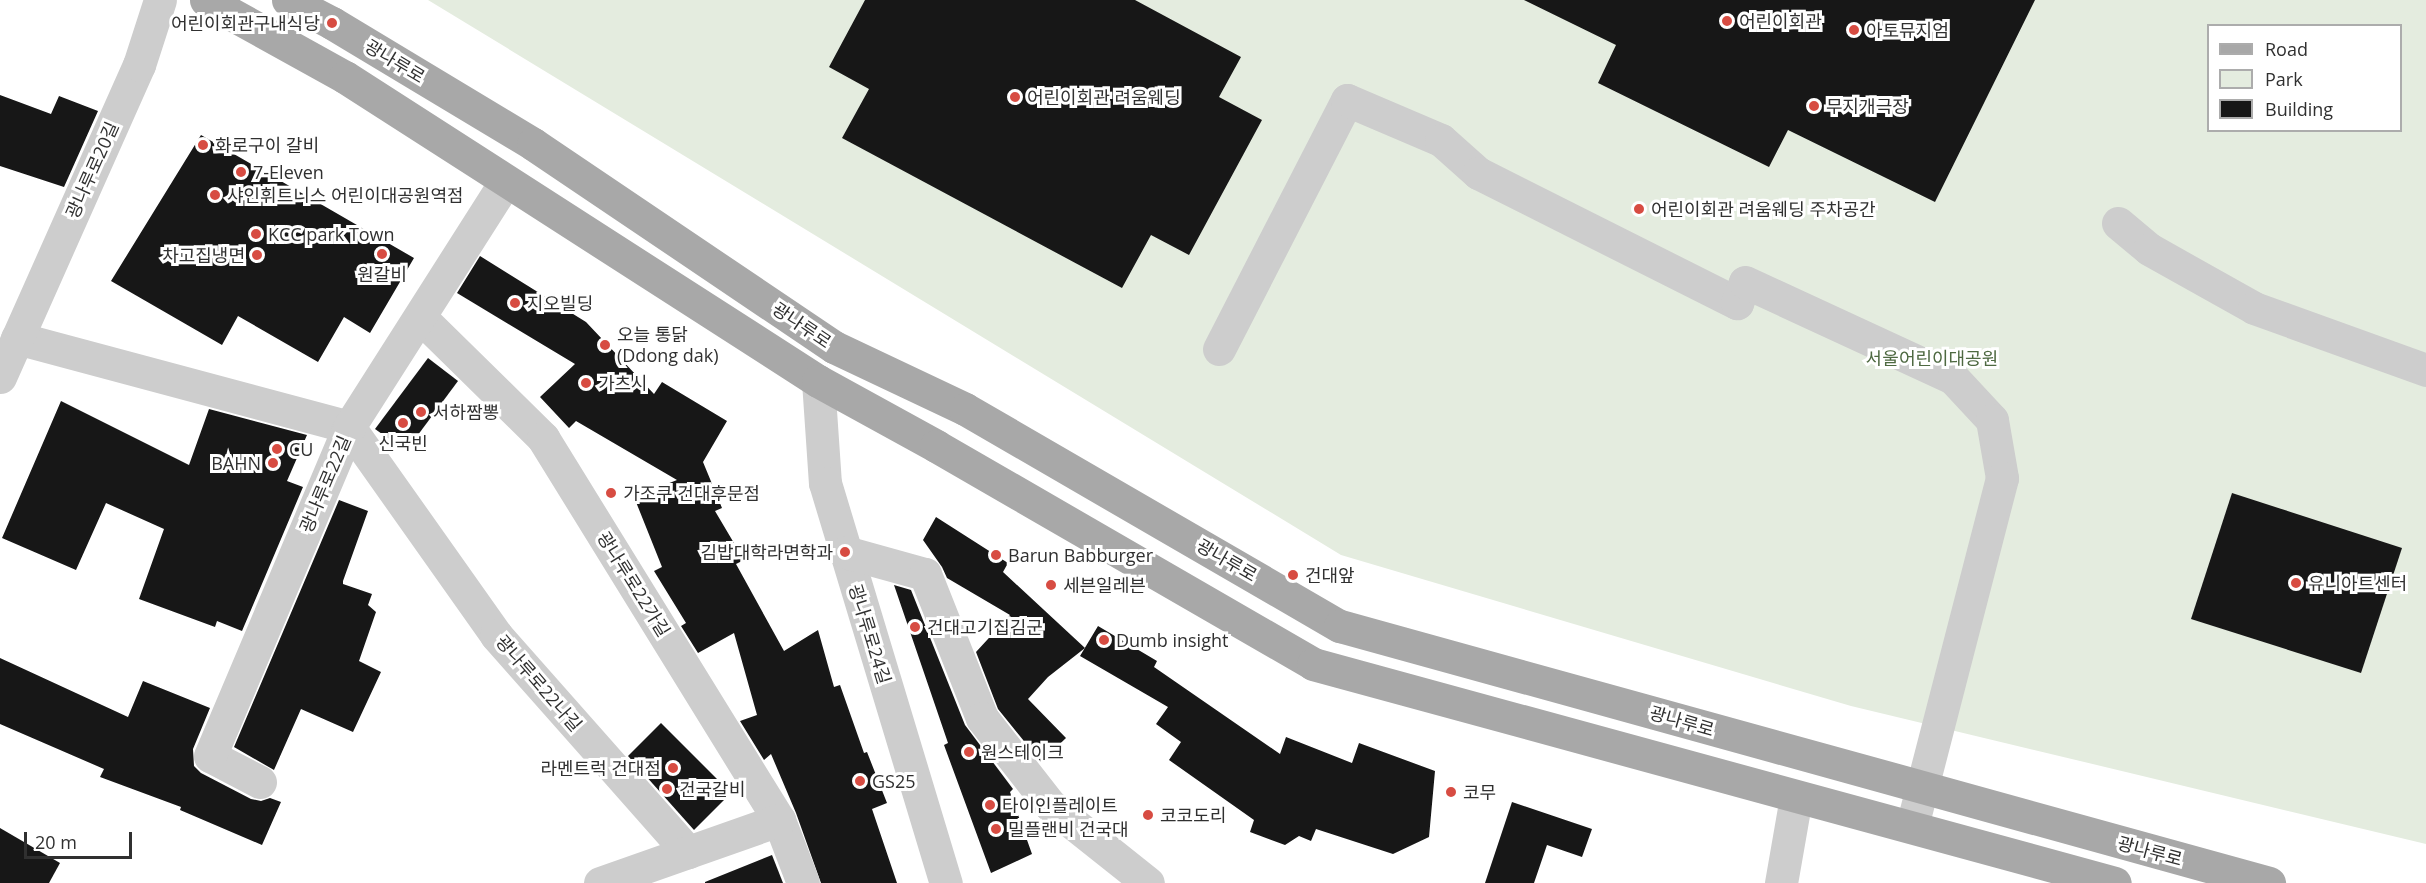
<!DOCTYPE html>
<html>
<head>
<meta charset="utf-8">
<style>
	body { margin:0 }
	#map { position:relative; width:2426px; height:883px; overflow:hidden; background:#fff; font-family:"Open Sans","Noto Sans KR",sans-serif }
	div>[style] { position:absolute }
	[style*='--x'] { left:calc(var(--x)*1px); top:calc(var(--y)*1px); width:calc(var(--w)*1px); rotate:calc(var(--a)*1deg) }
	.green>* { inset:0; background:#e4ecdf }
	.building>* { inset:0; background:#171717 }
	.minor>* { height:33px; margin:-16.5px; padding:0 16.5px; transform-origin:16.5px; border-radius:16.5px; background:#cdcdcd }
	.major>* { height:33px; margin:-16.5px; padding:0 16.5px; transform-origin:16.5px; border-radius:16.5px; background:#a8a8a8 }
	.dots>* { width:16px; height:16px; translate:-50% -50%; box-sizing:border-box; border:3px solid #fff; border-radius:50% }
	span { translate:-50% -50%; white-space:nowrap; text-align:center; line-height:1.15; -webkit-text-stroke:6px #fff; paint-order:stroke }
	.poi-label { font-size:18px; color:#303030 }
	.left { translate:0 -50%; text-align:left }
	.right { translate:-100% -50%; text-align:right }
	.street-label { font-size:18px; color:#303030 }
	.park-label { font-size:18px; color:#4e6941 }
	.legend { position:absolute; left:2207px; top:24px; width:195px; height:108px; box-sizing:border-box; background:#fff; border:2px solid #acacac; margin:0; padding:8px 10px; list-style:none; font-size:18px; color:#303030 }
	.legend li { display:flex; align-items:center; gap:12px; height:30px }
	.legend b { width:30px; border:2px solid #acacac }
	.scale { position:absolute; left:24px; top:832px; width:108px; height:27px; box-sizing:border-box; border:3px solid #303030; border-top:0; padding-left:8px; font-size:18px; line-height:21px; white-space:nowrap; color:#303030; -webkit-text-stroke:4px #fff; paint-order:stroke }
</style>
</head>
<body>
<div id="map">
	<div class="green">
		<i style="clip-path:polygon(evenodd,428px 0,2426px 0,2426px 844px,1851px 706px,1341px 555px,428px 0,2208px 26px,2400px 26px,2400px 130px,2208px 130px,2208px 26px)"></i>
	</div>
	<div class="building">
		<i style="clip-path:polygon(865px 0,1135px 0,1241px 57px,1219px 97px,1262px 120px,1189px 255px,1151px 235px,1122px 288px,842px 138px,869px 89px,829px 67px)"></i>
		<i style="clip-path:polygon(1524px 0,2035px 0,1935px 202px,1788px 130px,1769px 167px,1598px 83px,1616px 45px)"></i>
		<i style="clip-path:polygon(0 95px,51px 114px,59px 96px,98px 111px,64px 187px,0 166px)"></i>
		<i style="clip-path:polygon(201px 135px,414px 258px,370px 333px,344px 317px,318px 362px,238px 316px,222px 345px,111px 281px)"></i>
		<i style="clip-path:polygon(480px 256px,586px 322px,654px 394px,662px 382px,727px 421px,703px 462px,722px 508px,715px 511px,744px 560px,736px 564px,784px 651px,818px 630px,834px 687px,840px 685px,864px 753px,867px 752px,887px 803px,872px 809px,897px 883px,821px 883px,796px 813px,771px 754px,764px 760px,740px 721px,757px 715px,734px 633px,698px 653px,681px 626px,686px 623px,654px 571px,662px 567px,634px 497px,677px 480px,576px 421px,569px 428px,540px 397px,575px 364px,457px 293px)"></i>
		<i style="clip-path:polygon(428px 358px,458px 381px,406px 451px,375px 429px)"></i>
		<i style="clip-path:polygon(61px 401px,189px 465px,209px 409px,307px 435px,287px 481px,303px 487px,242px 631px,217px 621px,215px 627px,139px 599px,164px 529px,106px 503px,76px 570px,2px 538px)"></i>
		<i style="clip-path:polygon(2232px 493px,2402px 548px,2361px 673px,2191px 619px)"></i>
		<i style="clip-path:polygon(339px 500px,368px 511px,343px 581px,343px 584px,372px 594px,368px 605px,376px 612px,359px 661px,381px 672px,353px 732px,301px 709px,274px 770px,234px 747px)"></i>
		<i style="clip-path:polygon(936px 517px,1008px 563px,1003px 572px,1085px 648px,1048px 677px,1028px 699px,1066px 738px,1041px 762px,998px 709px,976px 652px,1010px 615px,947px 578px,942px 567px,923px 540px)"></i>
		<i style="clip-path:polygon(894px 585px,911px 590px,965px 725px,1013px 789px,1010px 792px,1032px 854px,991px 873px,944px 745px,948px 743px)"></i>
		<i style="clip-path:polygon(1098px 626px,1157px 661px,1154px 667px,1280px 754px,1286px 737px,1352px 763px,1359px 743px,1435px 771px,1429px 837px,1393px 854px,1316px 829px,1311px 841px,1299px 836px,1285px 845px,1250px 832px,1254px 820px,1169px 760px,1181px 742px,1156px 724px,1168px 707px,1080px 656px)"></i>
		<i style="clip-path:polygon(0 658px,128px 717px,143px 681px,210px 708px,193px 749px,194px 766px,201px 773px,251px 799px,261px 801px,270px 798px,281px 802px,262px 845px,180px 810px,181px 807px,100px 777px,104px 769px,0 724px)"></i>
		<i style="clip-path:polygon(661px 723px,731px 793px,694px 830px,628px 756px)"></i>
		<i style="clip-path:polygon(1512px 802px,1592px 829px,1582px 857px,1547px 845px,1534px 883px,1485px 883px)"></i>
		<i style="clip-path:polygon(0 828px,60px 863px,49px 883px,0 883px)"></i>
		<i style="clip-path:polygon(772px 855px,783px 883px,705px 883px,705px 882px)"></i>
	</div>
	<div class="minor">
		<i style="--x:2118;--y:223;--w:40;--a:40"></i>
		<i style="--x:2149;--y:249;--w:120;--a:29.3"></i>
		<i style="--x:2254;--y:308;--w:183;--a:19.8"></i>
		<i style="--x:420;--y:317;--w:173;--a:44.5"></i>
		<i style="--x:543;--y:438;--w:449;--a:58.3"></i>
		<i style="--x:779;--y:820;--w:67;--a:69.1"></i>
		<i style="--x:17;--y:338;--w:344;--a:15"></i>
		<i style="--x:1219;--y:349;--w:280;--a:-62.8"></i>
		<i style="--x:1347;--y:100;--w:102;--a:23.1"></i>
		<i style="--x:1441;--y:140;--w:50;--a:41.7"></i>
		<i style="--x:1478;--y:173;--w:290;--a:26.7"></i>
		<i style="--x:1737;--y:303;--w:22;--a:-69"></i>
		<i style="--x:1745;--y:282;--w:229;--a:24.8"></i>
		<i style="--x:1953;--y:378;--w:57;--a:47.1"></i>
		<i style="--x:1992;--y:420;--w:59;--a:80.2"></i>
		<i style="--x:2002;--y:478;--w:360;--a:104.5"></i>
		<i style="--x:0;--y:377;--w:342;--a:-66"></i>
		<i style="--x:139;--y:65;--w:68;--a:-72.1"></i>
		<i style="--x:818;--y:381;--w:102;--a:86.1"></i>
		<i style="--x:825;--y:483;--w:418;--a:73.2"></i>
		<i style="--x:349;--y:427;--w:255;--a:54.7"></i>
		<i style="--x:496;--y:635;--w:290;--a:48.5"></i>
		<i style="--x:845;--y:552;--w:83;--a:15.4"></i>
		<i style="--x:925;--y:574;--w:155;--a:68.4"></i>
		<i style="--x:982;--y:718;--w:110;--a:52"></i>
		<i style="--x:1050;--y:805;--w:125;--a:38.5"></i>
		<i style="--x:260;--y:782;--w:56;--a:-152.5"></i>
		<i style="--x:210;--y:756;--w:357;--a:-67.1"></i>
		<i style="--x:349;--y:427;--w:290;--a:-57.5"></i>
		<i style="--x:600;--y:883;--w:190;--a:-19.4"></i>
		<i style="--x:1781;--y:883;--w:87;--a:-80.1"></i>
	</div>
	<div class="major">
		<i style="--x:206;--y:0;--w:159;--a:29"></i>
		<i style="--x:345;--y:77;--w:562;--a:32.73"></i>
		<i style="--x:818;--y:381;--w:135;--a:28.8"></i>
		<i style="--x:936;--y:446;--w:435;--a:30"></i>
		<i style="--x:1313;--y:664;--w:831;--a:15.27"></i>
		<i style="--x:288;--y:0;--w:50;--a:27.6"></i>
		<i style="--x:332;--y:23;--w:235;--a:31"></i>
		<i style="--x:533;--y:144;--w:363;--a:34"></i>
		<i style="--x:834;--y:347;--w:145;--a:25.3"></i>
		<i style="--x:965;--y:409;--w:433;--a:30.1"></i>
		<i style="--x:1340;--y:626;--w:964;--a:15.46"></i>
	</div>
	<div class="dots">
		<i style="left:1727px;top:21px;background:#d74c42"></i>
		<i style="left:332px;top:23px;background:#d74c42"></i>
		<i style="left:1854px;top:30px;background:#d74c42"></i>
		<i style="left:1015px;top:97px;background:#d74c42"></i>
		<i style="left:1814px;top:106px;background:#d74c42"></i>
		<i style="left:203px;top:145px;background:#d74c42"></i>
		<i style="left:241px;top:172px;background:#d74c42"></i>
		<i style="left:215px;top:195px;background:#d74c42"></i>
		<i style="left:1639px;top:209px;background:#d74c42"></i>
		<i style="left:256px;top:234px;background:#d74c42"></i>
		<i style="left:382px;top:254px;background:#d74c42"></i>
		<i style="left:257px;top:255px;background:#d74c42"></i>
		<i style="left:515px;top:303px;background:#d74c42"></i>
		<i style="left:605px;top:345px;background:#d74c42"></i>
		<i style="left:586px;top:383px;background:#d74c42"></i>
		<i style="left:421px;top:412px;background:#d74c42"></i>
		<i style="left:403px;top:423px;background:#d74c42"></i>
		<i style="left:277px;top:449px;background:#d74c42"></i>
		<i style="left:273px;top:463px;background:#d74c42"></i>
		<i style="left:611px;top:493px;background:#d74c42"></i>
		<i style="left:845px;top:552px;background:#d74c42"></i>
		<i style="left:996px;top:555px;background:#d74c42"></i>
		<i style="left:1293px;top:575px;background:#d74c42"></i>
		<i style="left:2296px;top:583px;background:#d74c42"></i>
		<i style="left:1051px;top:585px;background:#d74c42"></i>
		<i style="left:915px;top:627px;background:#d74c42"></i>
		<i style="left:1104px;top:640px;background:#d74c42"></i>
		<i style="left:969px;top:752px;background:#d74c42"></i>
		<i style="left:673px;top:768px;background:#d74c42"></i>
		<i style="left:860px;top:781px;background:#d74c42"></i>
		<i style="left:667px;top:789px;background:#d74c42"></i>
		<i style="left:1451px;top:792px;background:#d74c42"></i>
		<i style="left:990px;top:805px;background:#d74c42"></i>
		<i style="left:1148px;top:815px;background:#d74c42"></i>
		<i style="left:996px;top:829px;background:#d74c42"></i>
	</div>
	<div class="poi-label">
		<span class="left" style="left:1739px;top:21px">어린이회관</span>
		<span class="right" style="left:320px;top:23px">어린이회관구내식당</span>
		<span class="left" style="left:1866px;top:30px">아토뮤지엄</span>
		<span class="left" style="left:1027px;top:97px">어린이회관 려움웨딩</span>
		<span class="left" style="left:1826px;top:106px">무지개극장</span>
		<span class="left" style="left:215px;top:145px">화로구이 갈비</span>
		<span class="left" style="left:253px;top:172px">7-Eleven</span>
		<span class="left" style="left:227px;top:195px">샤인휘트니스 어린이대공원역점</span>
		<span class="left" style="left:1651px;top:209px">어린이회관 려움웨딩 주차공간</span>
		<span class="left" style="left:268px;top:234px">KCC park Town</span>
		<span class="right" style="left:245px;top:255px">차고집냉면</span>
		<span style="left:382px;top:274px">원갈비</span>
		<span class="left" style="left:527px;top:303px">지오빌딩</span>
		<span class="left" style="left:617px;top:345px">오늘 통닭<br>(Ddong dak)</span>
		<span class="left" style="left:598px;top:383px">가츠시</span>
		<span class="left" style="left:433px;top:412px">서하짬뽕</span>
		<span style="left:403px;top:443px">신국빈</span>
		<span class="left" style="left:289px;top:449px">CU</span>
		<span class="right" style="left:261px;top:463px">BAHN</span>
		<span class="left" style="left:623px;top:493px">가조쿠 건대후문점</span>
		<span class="right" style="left:833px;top:552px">김밥대학라면학과</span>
		<span class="left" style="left:1008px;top:555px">Barun Babburger</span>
		<span class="left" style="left:1305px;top:575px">건대앞</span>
		<span class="left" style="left:2308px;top:583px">유니아트센터</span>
		<span class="left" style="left:1063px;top:585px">세븐일레븐</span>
		<span class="left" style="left:927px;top:627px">건대고기집김군</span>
		<span class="left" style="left:1116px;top:640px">Dumb insight</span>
		<span class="left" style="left:981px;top:752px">원스테이크</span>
		<span class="right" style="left:661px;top:768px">라멘트럭 건대점</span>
		<span class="left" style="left:872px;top:781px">GS25</span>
		<span class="left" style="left:679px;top:789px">건국갈비</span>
		<span class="left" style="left:1463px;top:792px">코무</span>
		<span class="left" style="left:1002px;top:805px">타이인플레이트</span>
		<span class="left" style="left:1160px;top:815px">코코도리</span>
		<span class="left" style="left:1008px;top:829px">밀플랜비 건국대</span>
	</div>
	<div class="street-label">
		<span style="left:395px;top:61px;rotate:31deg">광나루로</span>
		<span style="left:92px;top:170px;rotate:-66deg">광나루로20길</span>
		<span style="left:802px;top:325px;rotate:34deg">광나루로</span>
		<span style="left:325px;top:484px;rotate:-67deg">광나루로22길</span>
		<span style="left:1227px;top:560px;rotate:30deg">광나루로</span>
		<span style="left:634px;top:584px;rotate:58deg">광나루로22가길</span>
		<span style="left:870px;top:634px;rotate:73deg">광나루로24길</span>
		<span style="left:539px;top:683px;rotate:49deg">광나루로22나길</span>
		<span style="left:1682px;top:721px;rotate:16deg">광나루로</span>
		<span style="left:2150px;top:851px;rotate:15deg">광나루로</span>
	</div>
	<div class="park-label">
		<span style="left:1932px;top:358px">서울어린이대공원</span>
	</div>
	<ul class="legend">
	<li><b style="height:8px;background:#a8a8a8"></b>Road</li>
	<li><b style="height:16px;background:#e4ecdf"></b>Park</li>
	<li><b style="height:16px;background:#171717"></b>Building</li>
	</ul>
	<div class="scale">20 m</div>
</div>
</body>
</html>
